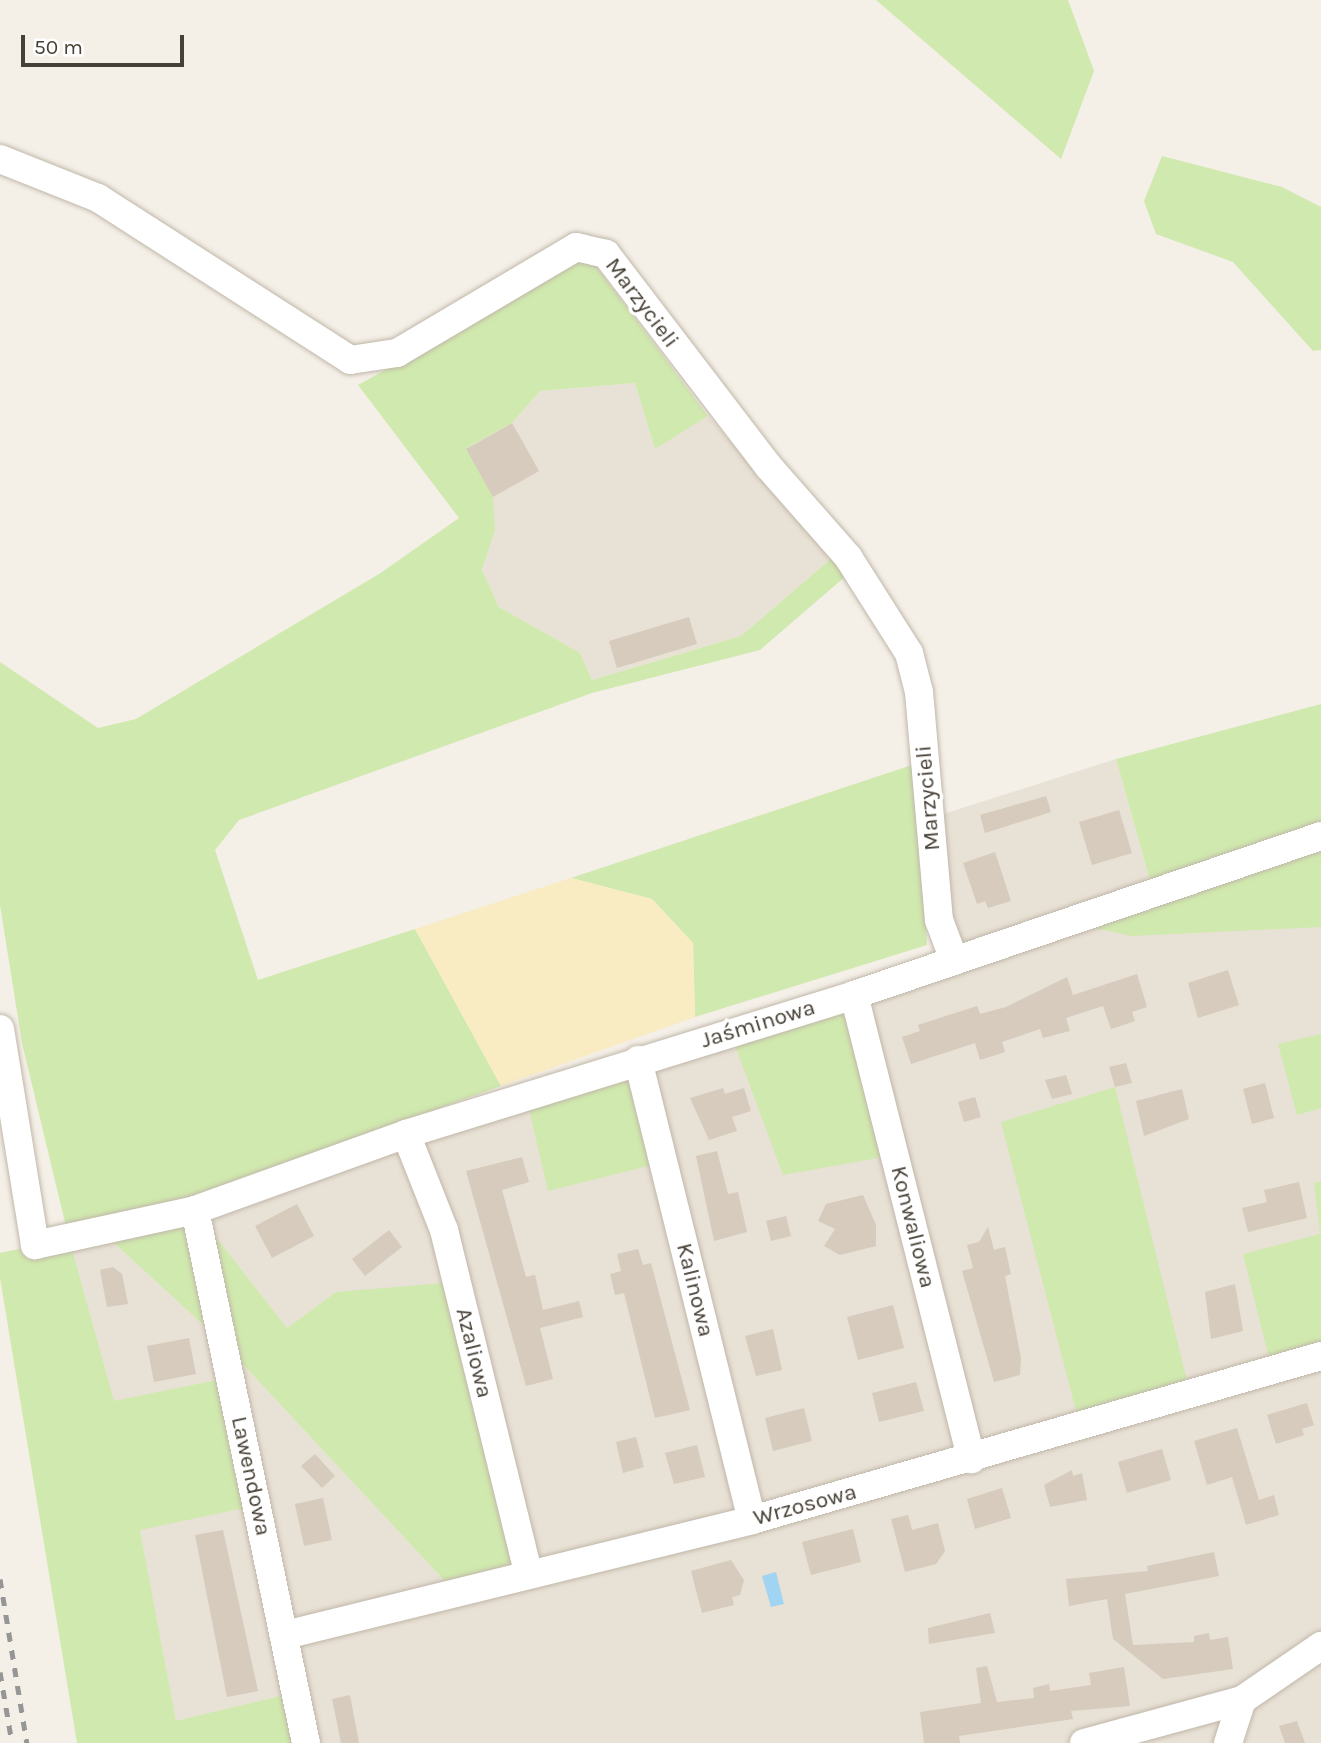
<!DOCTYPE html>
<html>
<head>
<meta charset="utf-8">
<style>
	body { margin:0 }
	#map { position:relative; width:1321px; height:1743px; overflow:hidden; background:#f4efe7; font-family:Karla,sans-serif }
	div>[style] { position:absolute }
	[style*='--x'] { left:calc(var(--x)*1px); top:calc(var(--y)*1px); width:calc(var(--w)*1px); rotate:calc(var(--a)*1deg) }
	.residential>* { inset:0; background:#e8e1d5 }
	.green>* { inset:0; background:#d0e9ae }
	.sand>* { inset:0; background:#f9ecc2 }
	.water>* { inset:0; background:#a1d4f2 }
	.building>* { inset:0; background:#d6cbbc }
	.roads { filter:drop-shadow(0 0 2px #c0b7a9) drop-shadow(0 0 2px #c0b7a9) }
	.minor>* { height:28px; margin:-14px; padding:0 14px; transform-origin:14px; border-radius:14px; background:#fff }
	.rail>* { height:5px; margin-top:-2.5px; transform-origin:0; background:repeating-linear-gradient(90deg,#969696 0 9px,transparent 0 18px) }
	span { translate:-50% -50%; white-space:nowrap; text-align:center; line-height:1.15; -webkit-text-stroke:7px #fff; paint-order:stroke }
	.street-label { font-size:23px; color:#474036 }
	.scale { position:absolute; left:21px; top:35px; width:163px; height:32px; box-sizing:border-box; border:4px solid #474036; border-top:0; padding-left:9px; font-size:21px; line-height:24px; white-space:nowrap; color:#474036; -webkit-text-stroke:5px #fff; paint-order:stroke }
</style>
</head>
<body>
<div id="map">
	<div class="residential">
		<i style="clip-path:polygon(635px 383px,655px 448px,708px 416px,833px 557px,741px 636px,592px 680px,580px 653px,499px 607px,482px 570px,495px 530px,466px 449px,512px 423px,540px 391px)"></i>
		<i style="clip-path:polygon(1116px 759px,1153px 891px,1321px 836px,1321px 1743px,306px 1743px,295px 1692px,176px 1722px,140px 1530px,230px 1377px,114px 1402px,69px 1238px,101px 1231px,224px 1344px,456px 1593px,336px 1292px,287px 1328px,195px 1210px,948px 962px,931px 818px)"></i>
	</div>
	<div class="green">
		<i style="clip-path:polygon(876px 0,1068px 0,1094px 71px,1061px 159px)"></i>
		<i style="clip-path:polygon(1162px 156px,1282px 187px,1321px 207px,1321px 350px,1313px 351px,1233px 262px,1156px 234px,1144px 201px)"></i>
		<i style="clip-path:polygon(589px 257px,708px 416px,655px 449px,635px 383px,540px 391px,512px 423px,467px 448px,493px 497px,495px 530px,482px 570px,499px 607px,580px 653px,592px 680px,741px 636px,833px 557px,847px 575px,760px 650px,592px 693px,239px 820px,215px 850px,258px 980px,415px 929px,501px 1086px,187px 1198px,67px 1231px,22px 1043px,0 905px,0 662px,98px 728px,136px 719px,379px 574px,459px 518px,358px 385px)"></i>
		<i style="clip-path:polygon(1321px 704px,1321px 927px,1132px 936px,1094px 928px,1153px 891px,1116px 759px)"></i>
		<i style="clip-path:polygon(915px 764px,927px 945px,695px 1017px,693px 943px,652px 899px,571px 878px)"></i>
		<i style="clip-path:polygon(854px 995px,894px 1155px,783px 1175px,730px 1032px)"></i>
		<i style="clip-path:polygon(1321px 1034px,1321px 1108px,1297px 1115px,1278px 1044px)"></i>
		<i style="clip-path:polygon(638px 1060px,664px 1162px,548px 1191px,526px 1096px)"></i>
		<i style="clip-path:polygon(1115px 1087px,1190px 1393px,1080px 1426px,1001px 1122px)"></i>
		<i style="clip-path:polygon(1321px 1181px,1321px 1356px,1272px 1370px,1243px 1254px,1320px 1234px,1314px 1183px)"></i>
		<i style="clip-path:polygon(195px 1210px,287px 1328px,336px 1292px,457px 1282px,529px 1575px,456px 1593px,224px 1344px,101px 1231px)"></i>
		<i style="clip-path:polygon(69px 1238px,114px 1401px,231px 1377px,258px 1505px,140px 1530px,176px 1721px,296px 1692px,306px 1743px,77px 1743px,0 1278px,0 1253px)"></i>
	</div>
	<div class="sand">
		<i style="clip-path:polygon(571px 878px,652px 899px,693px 943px,695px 1017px,501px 1086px,415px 929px)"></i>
	</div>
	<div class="water">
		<i style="clip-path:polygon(776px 1572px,784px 1604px,771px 1607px,762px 1576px)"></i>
	</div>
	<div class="building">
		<i style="clip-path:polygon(512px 423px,539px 471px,493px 497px,466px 449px)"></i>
		<i style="clip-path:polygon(689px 617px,697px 644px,617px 668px,609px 641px)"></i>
		<i style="clip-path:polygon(1046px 796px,1051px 812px,985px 833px,980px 815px)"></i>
		<i style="clip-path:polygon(1119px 810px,1132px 853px,1092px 865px,1079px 822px)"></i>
		<i style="clip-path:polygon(995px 852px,1011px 901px,988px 908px,985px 901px,977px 904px,963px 863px)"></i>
		<i style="clip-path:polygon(1228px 970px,1239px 1005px,1198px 1018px,1188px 983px)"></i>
		<i style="clip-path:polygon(1137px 974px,1147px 1007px,1132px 1012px,1135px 1021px,1111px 1029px,1103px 1006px,1066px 1018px,1070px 1031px,1043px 1038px,1040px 1029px,1002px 1042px,1005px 1052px,980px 1060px,975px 1043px,911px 1064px,902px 1037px,920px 1031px,918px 1025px,977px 1006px,980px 1014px,1006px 1007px,1067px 977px,1073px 995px)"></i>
		<i style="clip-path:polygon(1126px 1063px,1132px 1083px,1115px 1087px,1109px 1067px)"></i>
		<i style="clip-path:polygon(1066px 1075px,1072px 1094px,1052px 1099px,1045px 1080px)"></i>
		<i style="clip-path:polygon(1265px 1083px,1274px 1118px,1252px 1124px,1243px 1089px)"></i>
		<i style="clip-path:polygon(723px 1088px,725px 1094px,744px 1088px,751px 1111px,732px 1117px,737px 1131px,709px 1140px,690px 1098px)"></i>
		<i style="clip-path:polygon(1182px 1089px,1189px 1119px,1144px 1136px,1136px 1101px)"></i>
		<i style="clip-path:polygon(975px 1097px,981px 1117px,964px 1122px,958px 1102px)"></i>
		<i style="clip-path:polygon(717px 1151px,728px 1194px,738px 1192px,747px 1232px,714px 1241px,696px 1156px)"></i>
		<i style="clip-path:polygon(522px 1157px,529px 1182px,502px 1190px,526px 1277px,535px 1275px,543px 1310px,579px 1301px,583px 1317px,540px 1328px,553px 1379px,526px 1386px,466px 1171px)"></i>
		<i style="clip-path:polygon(1299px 1182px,1307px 1218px,1248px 1232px,1242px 1208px,1267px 1202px,1264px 1190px)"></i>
		<i style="clip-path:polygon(863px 1195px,876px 1225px,876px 1246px,840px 1255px,824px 1246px,835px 1229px,818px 1221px,826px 1204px)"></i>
		<i style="clip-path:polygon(297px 1204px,314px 1236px,272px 1258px,255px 1226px)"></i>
		<i style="clip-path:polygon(786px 1216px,791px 1236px,771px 1241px,766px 1221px)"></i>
		<i style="clip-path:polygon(988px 1227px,994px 1250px,1005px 1247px,1011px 1274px,1005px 1276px,1021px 1358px,1020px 1375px,994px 1382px,962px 1271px,973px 1268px,967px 1245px,979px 1242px)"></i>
		<i style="clip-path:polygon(389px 1230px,402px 1247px,365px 1276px,352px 1259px)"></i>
		<i style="clip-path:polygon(638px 1249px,643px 1265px,651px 1263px,690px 1410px,655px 1418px,624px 1293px,615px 1295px,610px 1274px,621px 1271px,617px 1254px)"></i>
		<i style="clip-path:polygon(113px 1267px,122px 1274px,128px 1304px,107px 1307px,100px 1270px)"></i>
		<i style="clip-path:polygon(1235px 1284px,1243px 1331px,1211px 1339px,1205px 1292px)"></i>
		<i style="clip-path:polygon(893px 1305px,904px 1348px,858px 1360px,847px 1317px)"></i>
		<i style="clip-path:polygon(773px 1329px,782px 1370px,756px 1376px,745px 1336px)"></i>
		<i style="clip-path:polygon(189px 1338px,196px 1374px,154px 1382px,147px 1346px)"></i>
		<i style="clip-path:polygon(916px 1382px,924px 1411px,879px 1422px,872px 1393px)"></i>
		<i style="clip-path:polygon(1307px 1403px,1314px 1425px,1302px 1429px,1304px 1435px,1276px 1444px,1267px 1415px)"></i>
		<i style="clip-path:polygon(804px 1408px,812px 1441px,773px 1451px,765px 1418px)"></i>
		<i style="clip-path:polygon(1237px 1428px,1259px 1500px,1274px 1495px,1279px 1515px,1246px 1525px,1232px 1477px,1207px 1485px,1194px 1441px)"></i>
		<i style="clip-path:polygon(636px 1437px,644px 1467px,623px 1473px,616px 1442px)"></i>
		<i style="clip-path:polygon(697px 1445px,705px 1477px,674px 1484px,665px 1453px)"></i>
		<i style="clip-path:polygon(1162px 1449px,1171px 1480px,1127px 1493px,1118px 1462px)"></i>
		<i style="clip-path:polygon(315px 1454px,335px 1476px,322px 1488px,301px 1466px)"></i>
		<i style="clip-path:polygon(1072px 1470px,1073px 1476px,1082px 1473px,1087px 1500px,1050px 1507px,1044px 1485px)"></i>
		<i style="clip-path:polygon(1002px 1488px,1011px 1518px,975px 1529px,967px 1499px)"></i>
		<i style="clip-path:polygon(323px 1498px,332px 1540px,304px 1546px,295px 1504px)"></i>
		<i style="clip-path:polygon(908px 1515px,912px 1530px,938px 1523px,945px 1551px,936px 1564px,905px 1572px,891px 1519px)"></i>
		<i style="clip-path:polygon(853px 1529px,861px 1562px,811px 1575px,802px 1542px)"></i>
		<i style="clip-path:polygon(223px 1530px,258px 1691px,227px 1697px,195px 1535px)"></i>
		<i style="clip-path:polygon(1214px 1552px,1219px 1576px,1125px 1594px,1133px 1645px,1194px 1642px,1194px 1636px,1209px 1633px,1210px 1640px,1228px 1637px,1233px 1669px,1163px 1679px,1113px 1639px,1107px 1599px,1069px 1606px,1066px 1579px,1148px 1571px,1147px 1566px)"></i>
		<i style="clip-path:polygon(731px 1560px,744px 1580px,740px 1595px,732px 1597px,734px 1605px,702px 1613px,691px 1571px)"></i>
		<i style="clip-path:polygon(990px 1613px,995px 1633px,929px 1644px,928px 1628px)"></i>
		<i style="clip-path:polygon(987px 1666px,997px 1702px,1034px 1698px,1033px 1688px,1049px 1684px,1050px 1691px,1091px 1685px,1089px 1673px,1124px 1667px,1130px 1706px,1071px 1711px,1073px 1719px,959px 1736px,960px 1743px,924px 1743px,920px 1712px,981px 1703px,976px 1668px)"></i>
		<i style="clip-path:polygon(350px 1695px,359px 1743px,341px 1743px,336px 1718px,332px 1699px)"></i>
		<i style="clip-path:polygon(1297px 1721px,1305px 1743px,1285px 1743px,1279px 1726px)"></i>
	</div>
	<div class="roads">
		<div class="minor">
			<i style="--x:0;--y:159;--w:105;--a:21.7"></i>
			<i style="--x:98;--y:198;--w:300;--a:32.7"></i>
			<i style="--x:350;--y:360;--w:48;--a:-8.5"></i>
			<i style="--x:397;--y:353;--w:208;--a:-30.6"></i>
			<i style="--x:576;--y:247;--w:31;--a:13"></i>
			<i style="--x:606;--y:254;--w:268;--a:52.6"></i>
			<i style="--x:769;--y:467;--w:120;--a:48.7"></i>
			<i style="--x:848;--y:557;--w:114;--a:57.6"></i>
			<i style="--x:909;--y:653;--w:40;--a:75.6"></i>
			<i style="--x:919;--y:692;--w:229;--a:85"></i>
			<i style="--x:939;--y:920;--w:43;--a:69.4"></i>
			<i style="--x:854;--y:995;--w:479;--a:75.8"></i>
			<i style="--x:0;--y:1029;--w:219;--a:80.8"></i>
			<i style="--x:35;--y:1245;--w:164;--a:-12.3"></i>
			<i style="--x:195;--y:1210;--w:224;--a:-19.8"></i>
			<i style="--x:406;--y:1134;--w:469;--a:-17.2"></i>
			<i style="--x:854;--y:995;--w:493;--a:-18.8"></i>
			<i style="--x:638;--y:1060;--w:474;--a:76.1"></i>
			<i style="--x:406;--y:1134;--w:103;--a:68.4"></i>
			<i style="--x:444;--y:1230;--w:355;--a:76.2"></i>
			<i style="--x:195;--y:1210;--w:544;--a:78.24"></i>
			<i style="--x:285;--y:1635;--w:481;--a:-13.8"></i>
			<i style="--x:752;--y:1520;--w:592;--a:-16.08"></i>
			<i style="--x:1084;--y:1743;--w:164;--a:-15.2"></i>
			<i style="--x:1242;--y:1700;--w:96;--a:-34.4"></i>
			<i style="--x:1228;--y:1743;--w:45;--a:-72"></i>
		</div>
	</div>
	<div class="rail">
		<i style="--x:0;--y:1579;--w:166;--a:80.7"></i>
		<i style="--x:0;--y:1672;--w:72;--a:80.4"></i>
	</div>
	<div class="street-label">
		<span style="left:642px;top:303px;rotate:53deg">Marzycieli</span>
		<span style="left:928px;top:798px;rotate:-95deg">Marzycieli</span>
		<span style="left:758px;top:1024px;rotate:-17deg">Jaśminowa</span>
		<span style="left:913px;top:1227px;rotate:76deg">Konwaliowa</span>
		<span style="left:695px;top:1290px;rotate:76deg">Kalinowa</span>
		<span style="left:474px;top:1353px;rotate:76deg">Azaliowa</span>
		<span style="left:251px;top:1476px;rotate:78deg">Lawendowa</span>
		<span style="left:805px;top:1505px;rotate:-15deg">Wrzosowa</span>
	</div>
	<div class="scale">50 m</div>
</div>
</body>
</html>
